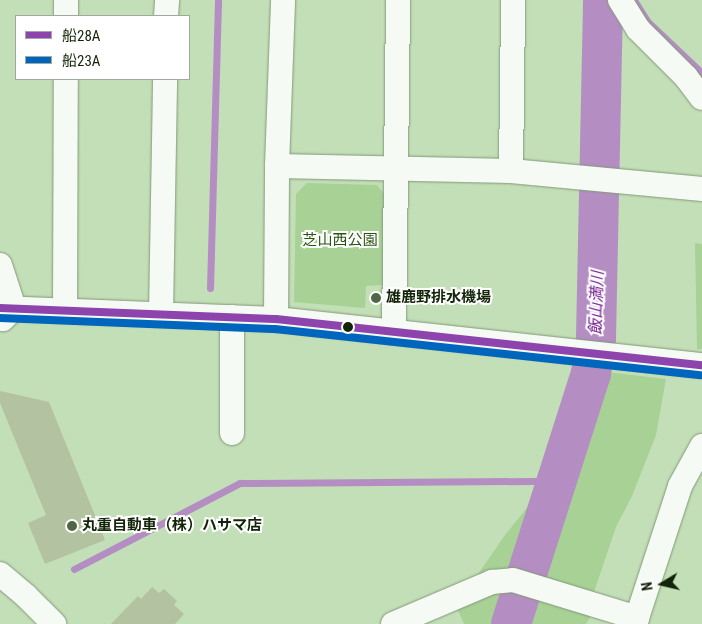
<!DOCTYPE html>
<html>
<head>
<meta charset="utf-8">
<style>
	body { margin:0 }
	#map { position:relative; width:702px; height:624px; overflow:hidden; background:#c3dfb7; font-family:"Roboto Condensed","Noto Sans JP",sans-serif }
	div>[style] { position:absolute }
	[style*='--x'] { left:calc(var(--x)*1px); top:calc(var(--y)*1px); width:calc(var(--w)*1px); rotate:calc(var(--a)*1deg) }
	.green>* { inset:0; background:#a8d196 }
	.stream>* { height:7px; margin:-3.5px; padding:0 3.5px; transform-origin:3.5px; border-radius:3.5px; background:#b48ec2 }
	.river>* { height:40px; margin:-20px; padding:0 20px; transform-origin:20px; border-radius:20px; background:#b48ec2 }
	.building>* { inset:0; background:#b3c2a0 }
	.roads { filter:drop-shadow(0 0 1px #83997a) drop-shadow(0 0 1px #83997a) }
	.minor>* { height:24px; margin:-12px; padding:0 12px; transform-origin:12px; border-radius:12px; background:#f6faf4 }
	.bus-1>* { height:8px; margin:-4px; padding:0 4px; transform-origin:4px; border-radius:4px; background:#8e44ad }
	.bus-2>* { height:8px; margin:-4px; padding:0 4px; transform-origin:4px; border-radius:4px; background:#0065bd }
	.dots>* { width:14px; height:14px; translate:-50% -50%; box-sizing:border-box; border:2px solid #fff; border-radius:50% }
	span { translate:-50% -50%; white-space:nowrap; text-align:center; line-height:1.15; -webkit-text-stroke:4px #fff; paint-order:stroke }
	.park-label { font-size:15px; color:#2a5412 }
	.poi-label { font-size:15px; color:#132509; font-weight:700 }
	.left { translate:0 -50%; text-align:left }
	.water-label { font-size:16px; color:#772492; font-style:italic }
	.legend { position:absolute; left:15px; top:15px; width:175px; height:65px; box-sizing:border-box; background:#fff; border:1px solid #a1a89d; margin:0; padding:6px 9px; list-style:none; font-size:15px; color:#132509 }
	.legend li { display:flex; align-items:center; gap:10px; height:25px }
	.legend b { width:25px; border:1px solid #a1a89d }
	.north { position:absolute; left:637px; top:559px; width:50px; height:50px; -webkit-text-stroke:4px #fff; paint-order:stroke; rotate:261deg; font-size:14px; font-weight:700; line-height:20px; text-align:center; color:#132509 }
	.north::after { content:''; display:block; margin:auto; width:18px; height:22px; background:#132509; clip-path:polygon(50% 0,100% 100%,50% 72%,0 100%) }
</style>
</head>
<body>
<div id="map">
	<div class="green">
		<i style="clip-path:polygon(307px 183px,377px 185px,386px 196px,384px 285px,366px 286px,365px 308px,294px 302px,296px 194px)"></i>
		<i style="clip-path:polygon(695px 243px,702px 244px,702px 349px,697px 349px)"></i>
		<i style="clip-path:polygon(607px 372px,666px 379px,656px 435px,632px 496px,616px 527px,594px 592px,540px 577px)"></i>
		<i style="clip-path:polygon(538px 494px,514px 570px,474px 580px,505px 535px)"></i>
		<i style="clip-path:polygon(510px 587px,499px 624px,464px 624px,456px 606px)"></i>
		<i style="clip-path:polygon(533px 595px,593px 612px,586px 624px,525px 624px)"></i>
	</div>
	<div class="stream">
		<i style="--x:634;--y:0;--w:25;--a:58"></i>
		<i style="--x:647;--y:21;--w:76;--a:43.4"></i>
		<i style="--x:210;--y:288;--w:288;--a:-88.4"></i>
		<i style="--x:74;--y:569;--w:187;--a:-27.4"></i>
		<i style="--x:240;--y:483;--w:316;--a:-0.4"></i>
	</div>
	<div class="river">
		<i style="--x:511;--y:624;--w:262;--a:-72.3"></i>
		<i style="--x:591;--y:374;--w:37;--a:-82"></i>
		<i style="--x:596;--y:337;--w:337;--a:-88.8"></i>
	</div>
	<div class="building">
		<i style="clip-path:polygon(0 391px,49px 402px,105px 540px,45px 564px,28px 523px,46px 515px,0 403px)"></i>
		<i style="clip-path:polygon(152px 587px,159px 593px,164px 589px,177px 601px,174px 605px,184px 614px,175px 624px,111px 624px,138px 596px,141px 599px)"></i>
	</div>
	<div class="roads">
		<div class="minor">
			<i style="--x:620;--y:0;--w:34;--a:58"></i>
			<i style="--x:638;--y:29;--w:68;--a:45"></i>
			<i style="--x:686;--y:77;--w:26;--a:53"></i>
			<i style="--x:66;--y:16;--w:16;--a:-90"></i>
			<i style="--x:166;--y:16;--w:16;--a:-86"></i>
			<i style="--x:277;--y:166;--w:234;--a:1.2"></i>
			<i style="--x:511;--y:171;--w:192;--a:5.4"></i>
			<i style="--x:511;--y:171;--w:171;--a:-89.3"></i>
			<i style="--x:0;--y:265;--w:45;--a:72"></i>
			<i style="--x:14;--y:308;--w:16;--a:135"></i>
			<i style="--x:0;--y:308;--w:276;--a:2.3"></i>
			<i style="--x:276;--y:319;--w:428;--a:6.2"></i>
			<i style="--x:65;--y:310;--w:231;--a:-89.8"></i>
			<i style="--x:161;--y:314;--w:235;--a:-89"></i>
			<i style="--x:276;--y:319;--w:153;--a:-89.6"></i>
			<i style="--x:277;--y:166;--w:166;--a:-87.9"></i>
			<i style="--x:394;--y:332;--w:332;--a:-89.3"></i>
			<i style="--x:232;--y:433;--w:116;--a:-90"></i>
			<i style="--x:0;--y:574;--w:34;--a:40"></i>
			<i style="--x:26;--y:596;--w:40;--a:45"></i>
			<i style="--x:393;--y:624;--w:108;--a:-23"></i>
			<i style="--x:492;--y:582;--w:21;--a:-5"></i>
			<i style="--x:513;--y:580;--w:130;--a:17"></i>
			<i style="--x:635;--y:624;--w:145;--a:-71.9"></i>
			<i style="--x:680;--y:486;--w:46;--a:-61.2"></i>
		</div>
	</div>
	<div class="bus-1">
		<i style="--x:0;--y:308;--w:276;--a:2.3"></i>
		<i style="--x:276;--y:319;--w:428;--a:6.2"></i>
	</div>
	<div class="bus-2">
		<i style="--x:0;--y:318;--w:275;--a:2.3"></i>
		<i style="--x:275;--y:329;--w:428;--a:6.2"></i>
	</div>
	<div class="dots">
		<i style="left:376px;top:298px;background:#516646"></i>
		<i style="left:348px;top:327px;background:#132509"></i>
		<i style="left:72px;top:526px;background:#516646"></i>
	</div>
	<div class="park-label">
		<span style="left:340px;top:241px">芝山西公園</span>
	</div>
	<div class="poi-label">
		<span class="left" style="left:386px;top:298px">雄鹿野排水機場</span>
		<span class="left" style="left:82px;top:526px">丸重自動車（株）ハサマ店</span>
	</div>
	<div class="water-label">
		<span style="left:597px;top:303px;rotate:-88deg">飯山満川</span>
	</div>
	<ul class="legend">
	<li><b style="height:6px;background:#8e44ad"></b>船28A</li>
	<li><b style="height:6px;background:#0065bd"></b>船23A</li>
	</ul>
	<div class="north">N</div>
</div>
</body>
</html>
